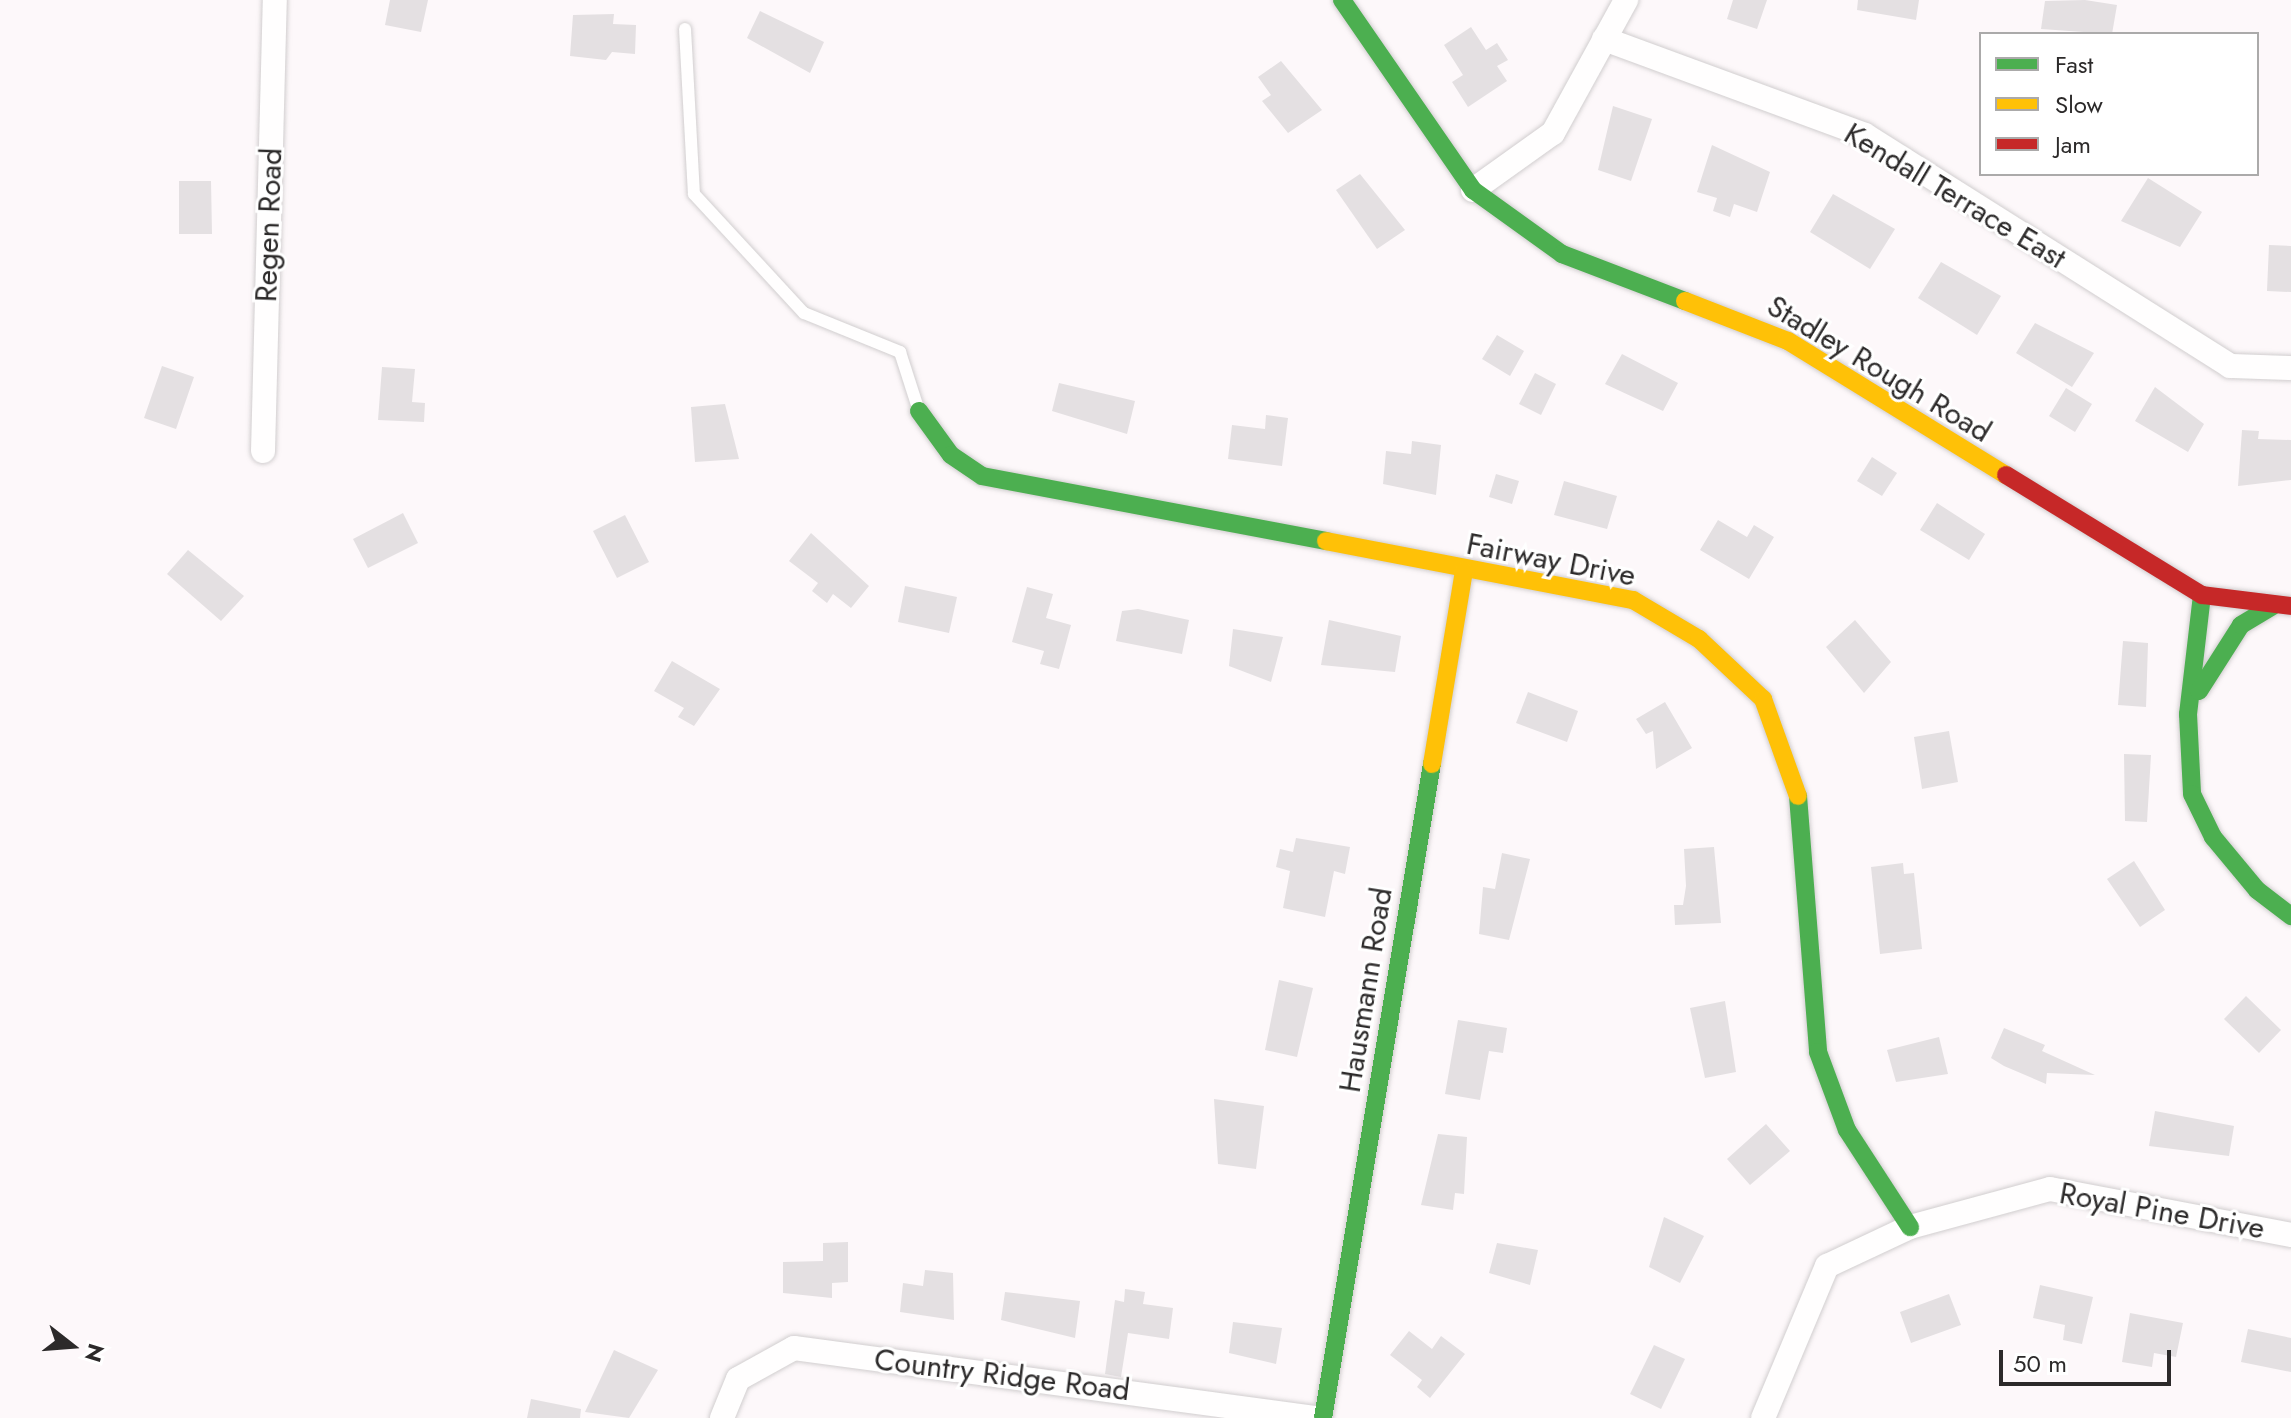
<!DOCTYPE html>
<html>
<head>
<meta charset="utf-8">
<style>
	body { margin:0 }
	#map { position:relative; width:2291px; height:1418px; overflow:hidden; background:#fdf8fa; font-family:Jost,sans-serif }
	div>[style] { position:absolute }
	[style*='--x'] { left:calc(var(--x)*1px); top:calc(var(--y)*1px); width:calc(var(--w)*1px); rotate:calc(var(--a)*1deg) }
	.building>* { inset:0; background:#e4e0e2 }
	.roads { filter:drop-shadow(0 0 2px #d1cecf) drop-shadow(0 0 2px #d1cecf) }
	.lane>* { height:12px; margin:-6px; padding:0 6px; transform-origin:6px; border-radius:6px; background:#fffefe }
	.street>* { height:24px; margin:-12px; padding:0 12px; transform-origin:12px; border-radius:12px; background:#fffefe }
	.fast>* { height:18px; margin:-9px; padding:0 9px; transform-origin:9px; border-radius:9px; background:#4caf50 }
	.slow>* { height:18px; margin:-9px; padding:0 9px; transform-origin:9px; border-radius:9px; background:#ffc107 }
	.jam>* { height:18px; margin:-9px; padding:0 9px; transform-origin:9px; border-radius:9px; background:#c62828 }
	span { translate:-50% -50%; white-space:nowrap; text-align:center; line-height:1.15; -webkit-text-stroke:6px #fff; paint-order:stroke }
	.street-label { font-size:30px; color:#2c2a2a }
	.legend { position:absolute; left:1979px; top:32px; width:280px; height:144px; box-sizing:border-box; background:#fff; border:2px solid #abaaaa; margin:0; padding:10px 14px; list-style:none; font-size:24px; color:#2c2a2a }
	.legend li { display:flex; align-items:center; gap:16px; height:40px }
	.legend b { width:40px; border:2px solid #abaaaa }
	.north { position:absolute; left:32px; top:1306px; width:80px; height:80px; -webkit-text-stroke:6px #fff; paint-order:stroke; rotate:107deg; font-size:22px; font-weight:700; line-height:32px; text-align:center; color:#2c2a2a }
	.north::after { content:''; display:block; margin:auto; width:28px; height:36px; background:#2c2a2a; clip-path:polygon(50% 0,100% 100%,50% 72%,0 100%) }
	.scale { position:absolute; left:1999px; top:1350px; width:172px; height:36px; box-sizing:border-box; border:4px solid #2c2a2a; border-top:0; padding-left:10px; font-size:24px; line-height:28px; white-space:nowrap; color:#2c2a2a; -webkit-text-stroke:6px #fff; paint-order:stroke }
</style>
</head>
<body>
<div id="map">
	<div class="building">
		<i style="clip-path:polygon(390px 0,428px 0,421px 32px,385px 25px)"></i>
		<i style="clip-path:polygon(1733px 0,1767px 0,1757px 29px,1727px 19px)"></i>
		<i style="clip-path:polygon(1858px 0,1919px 0,1916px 20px,1857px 10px)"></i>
		<i style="clip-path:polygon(2085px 0,2117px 5px,2112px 34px,2041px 29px,2045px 1px)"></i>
		<i style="clip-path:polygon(760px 11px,824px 42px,810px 73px,747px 38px)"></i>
		<i style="clip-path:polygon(614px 14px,613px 24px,636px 25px,635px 54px,612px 52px,606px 60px,570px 56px,573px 15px)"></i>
		<i style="clip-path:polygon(1471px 27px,1486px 50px,1497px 43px,1508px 60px,1497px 66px,1507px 81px,1468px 107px,1452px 82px,1463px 75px,1444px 45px)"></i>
		<i style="clip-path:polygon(1281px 61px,1322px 110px,1288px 133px,1262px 101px,1271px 95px,1258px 77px)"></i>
		<i style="clip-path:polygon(1613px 106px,1652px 119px,1631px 181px,1598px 170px)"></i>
		<i style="clip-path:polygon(1712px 145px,1770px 172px,1757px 212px,1734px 204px,1730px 217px,1713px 211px,1717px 198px,1697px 192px)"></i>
		<i style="clip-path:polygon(1360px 174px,1405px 230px,1377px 249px,1336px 190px)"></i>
		<i style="clip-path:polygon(2148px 178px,2202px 212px,2180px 247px,2121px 221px)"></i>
		<i style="clip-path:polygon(179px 181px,211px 181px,212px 234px,179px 234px)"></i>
		<i style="clip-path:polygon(1833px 194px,1895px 229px,1870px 269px,1810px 232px)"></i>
		<i style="clip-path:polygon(2269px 245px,2291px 246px,2291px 292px,2267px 291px)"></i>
		<i style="clip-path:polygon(1941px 262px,2001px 296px,1977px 335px,1918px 298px)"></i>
		<i style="clip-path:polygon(2035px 323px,2094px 353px,2072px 387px,2016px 353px)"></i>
		<i style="clip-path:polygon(1497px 335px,1524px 351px,1510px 376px,1482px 359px)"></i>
		<i style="clip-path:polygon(1622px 354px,1678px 383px,1663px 411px,1605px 384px)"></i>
		<i style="clip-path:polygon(162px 366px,194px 377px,176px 429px,144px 418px)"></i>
		<i style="clip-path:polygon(382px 367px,415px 369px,412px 402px,425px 403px,424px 422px,378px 420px)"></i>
		<i style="clip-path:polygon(1535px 373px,1556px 384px,1541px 415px,1519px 404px)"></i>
		<i style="clip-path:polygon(1059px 383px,1135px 401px,1127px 434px,1052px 411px)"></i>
		<i style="clip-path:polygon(2155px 387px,2204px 424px,2188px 452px,2135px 421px)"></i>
		<i style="clip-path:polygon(2066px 388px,2092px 404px,2075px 432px,2049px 416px)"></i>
		<i style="clip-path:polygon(725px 404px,739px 459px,695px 462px,691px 407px)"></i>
		<i style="clip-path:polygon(1266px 415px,1288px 418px,1282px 466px,1228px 459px,1232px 425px,1265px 429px)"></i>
		<i style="clip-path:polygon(2242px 430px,2259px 431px,2258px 439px,2291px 440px,2291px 480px,2238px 486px)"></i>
		<i style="clip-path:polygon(1412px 441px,1441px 445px,1436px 495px,1383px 484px,1386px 451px,1411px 454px)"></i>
		<i style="clip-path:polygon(1872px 457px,1897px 473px,1882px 496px,1857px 481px)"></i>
		<i style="clip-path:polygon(1496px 474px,1519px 481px,1512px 504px,1489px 497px)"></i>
		<i style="clip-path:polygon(1564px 481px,1617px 496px,1607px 529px,1554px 515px)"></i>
		<i style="clip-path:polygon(1937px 503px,1985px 534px,1969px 560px,1920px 530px)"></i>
		<i style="clip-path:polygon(403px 513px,418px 543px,368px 568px,353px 539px)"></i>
		<i style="clip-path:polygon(625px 515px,649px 562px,617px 578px,593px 531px)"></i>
		<i style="clip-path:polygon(1718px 520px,1747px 537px,1754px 525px,1774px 537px,1749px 579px,1700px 550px)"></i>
		<i style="clip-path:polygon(811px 533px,869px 586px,851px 608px,833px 594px,827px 603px,812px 591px,818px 583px,789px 561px)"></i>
		<i style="clip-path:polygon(188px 550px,244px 596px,221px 621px,167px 574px)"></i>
		<i style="clip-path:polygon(905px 586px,957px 597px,949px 633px,898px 622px)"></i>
		<i style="clip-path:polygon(1027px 587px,1053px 594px,1046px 618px,1071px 625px,1059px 669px,1040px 664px,1044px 651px,1012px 642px)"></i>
		<i style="clip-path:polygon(1138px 609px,1189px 620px,1182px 654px,1116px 641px,1122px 611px)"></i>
		<i style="clip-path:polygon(1329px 620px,1401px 636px,1395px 672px,1321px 665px)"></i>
		<i style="clip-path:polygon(1855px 620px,1891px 662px,1864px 693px,1826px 647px)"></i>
		<i style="clip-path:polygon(1233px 629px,1283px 637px,1271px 682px,1229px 666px)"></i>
		<i style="clip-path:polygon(2123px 641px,2148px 643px,2146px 707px,2118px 705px)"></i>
		<i style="clip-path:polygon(672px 661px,720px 689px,694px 726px,678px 717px,684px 708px,654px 691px)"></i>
		<i style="clip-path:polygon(1528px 692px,1578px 711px,1567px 742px,1516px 723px)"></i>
		<i style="clip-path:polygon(1665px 702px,1692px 748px,1656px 769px,1653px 731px,1646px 734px,1636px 719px)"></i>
		<i style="clip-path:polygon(1949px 731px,1958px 782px,1922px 789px,1914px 737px)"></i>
		<i style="clip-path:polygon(2124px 754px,2151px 755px,2147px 822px,2125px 821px)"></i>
		<i style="clip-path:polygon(1296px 838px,1350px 847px,1345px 874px,1334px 871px,1325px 917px,1283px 908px,1290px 871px,1276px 867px,1280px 849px,1293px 852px)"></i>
		<i style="clip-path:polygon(1714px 847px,1721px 923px,1675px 925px,1674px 905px,1683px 905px,1686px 886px,1684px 849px)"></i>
		<i style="clip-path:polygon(1502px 853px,1530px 859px,1509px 940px,1479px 934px,1483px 887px,1495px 889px)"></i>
		<i style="clip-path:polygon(2134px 861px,2165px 910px,2140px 927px,2107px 879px)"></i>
		<i style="clip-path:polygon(1903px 863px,1904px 874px,1914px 873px,1922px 949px,1880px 954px,1871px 867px)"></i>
		<i style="clip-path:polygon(1279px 980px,1313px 988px,1297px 1057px,1265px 1050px)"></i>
		<i style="clip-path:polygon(2246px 996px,2281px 1030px,2259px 1053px,2224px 1019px)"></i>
		<i style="clip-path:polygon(1725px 1001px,1736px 1072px,1705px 1078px,1690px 1008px)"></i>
		<i style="clip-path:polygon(1458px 1020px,1507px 1028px,1503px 1053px,1489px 1051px,1480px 1100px,1445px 1094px)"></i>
		<i style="clip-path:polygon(2004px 1028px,2045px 1045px,2042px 1051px,2095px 1075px,2047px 1073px,2046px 1084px,2004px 1066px,1991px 1058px)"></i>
		<i style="clip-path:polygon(1939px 1037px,1948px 1074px,1896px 1082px,1887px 1050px)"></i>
		<i style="clip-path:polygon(1214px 1099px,1264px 1106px,1256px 1169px,1218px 1164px)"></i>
		<i style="clip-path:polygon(2155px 1111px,2234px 1126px,2229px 1156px,2149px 1146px)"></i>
		<i style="clip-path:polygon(1766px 1124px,1790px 1151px,1750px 1185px,1727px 1159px)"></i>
		<i style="clip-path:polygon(1438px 1134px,1467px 1137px,1464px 1194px,1455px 1193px,1453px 1210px,1421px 1205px)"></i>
		<i style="clip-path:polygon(1664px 1217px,1704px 1236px,1680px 1283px,1649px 1267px)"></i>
		<i style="clip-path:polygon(848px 1242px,848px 1282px,832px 1283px,832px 1298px,783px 1293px,783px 1262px,823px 1261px,823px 1243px)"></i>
		<i style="clip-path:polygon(1497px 1243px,1538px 1250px,1530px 1285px,1489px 1273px)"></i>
		<i style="clip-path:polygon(925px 1270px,953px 1273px,954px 1320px,900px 1312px,903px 1283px,923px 1286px)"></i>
		<i style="clip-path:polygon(2040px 1285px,2093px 1297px,2082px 1344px,2063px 1340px,2065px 1325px,2033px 1318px)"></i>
		<i style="clip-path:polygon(1125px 1289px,1145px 1292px,1143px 1304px,1173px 1308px,1169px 1339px,1128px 1333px,1121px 1377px,1105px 1374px,1115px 1300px,1124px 1302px)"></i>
		<i style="clip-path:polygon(1005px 1292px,1080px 1301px,1075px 1338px,1001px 1320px)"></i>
		<i style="clip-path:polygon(1949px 1294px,1961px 1325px,1911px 1343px,1900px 1312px)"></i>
		<i style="clip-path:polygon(2130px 1313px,2183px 1323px,2176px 1357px,2154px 1353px,2152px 1367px,2122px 1362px)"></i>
		<i style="clip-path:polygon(1233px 1322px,1282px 1328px,1276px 1364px,1229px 1353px)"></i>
		<i style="clip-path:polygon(2248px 1329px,2291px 1338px,2291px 1372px,2241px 1362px)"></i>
		<i style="clip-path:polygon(1409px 1331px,1432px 1349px,1441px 1336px,1465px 1354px,1430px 1398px,1417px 1387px,1422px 1380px,1390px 1355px)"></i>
		<i style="clip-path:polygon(1654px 1345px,1685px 1359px,1661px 1409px,1630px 1394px)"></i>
		<i style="clip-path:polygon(614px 1350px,658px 1370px,629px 1418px,585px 1412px)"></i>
		<i style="clip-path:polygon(531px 1399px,581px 1409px,580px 1418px,527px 1418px)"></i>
	</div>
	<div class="roads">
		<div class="lane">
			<i style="--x:685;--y:29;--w:165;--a:86.9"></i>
			<i style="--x:694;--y:194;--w:162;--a:47.3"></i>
			<i style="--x:804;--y:313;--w:104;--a:22.1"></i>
			<i style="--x:900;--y:352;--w:59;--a:72.2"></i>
		</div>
		<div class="street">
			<i style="--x:1604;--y:39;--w:278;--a:20.2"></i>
			<i style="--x:1865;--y:135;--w:432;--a:32.3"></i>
			<i style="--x:2230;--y:366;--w:61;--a:1.9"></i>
			<i style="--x:1473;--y:190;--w:98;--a:-35.5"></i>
			<i style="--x:1553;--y:133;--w:152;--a:-61.2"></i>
			<i style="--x:263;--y:451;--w:451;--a:-88.5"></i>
			<i style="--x:722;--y:1418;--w:42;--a:-67.7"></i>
			<i style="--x:738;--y:1379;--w:64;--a:-29"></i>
			<i style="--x:794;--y:1348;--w:527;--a:7.64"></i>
			<i style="--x:1763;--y:1418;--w:165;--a:-67.2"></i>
			<i style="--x:1827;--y:1266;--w:92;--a:-25.2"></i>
			<i style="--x:1910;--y:1227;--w:145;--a:-15.2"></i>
			<i style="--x:2050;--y:1189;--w:245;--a:10.8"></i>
		</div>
		<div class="fast">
			<i style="--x:1342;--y:0;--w:231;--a:55.4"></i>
			<i style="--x:1473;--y:190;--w:110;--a:35.7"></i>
			<i style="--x:1562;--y:254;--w:132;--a:20.9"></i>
			<i style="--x:919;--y:411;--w:54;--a:54"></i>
			<i style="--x:951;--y:455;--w:37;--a:34"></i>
			<i style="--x:982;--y:476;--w:350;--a:10.7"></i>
			<i style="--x:2202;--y:595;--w:120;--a:96.7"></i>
			<i style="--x:2188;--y:714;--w:80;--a:87.1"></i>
			<i style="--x:2192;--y:794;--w:48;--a:64"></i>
			<i style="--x:2213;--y:837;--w:69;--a:50.3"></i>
			<i style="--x:2257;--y:890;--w:43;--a:37.4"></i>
			<i style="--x:2199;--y:691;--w:78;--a:-57.5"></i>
			<i style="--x:2241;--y:625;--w:37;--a:-31"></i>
			<i style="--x:1798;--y:796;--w:257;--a:85.5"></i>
			<i style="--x:1818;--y:1052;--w:83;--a:69.6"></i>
			<i style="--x:1847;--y:1130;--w:116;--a:57"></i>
			<i style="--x:1323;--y:1418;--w:663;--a:-80.54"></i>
		</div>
		<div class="slow">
			<i style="--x:1685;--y:301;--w:110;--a:21.2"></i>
			<i style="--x:1788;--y:341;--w:256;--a:31.6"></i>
			<i style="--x:1326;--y:541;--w:313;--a:10.9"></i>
			<i style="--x:1633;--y:600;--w:77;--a:30.6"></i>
			<i style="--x:1699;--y:639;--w:88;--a:43.2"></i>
			<i style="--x:1763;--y:699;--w:103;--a:70.2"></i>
			<i style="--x:1432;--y:764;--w:196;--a:-80.6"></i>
		</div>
		<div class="jam">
			<i style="--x:2006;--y:475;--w:230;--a:31.5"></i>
			<i style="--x:2202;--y:595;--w:90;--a:7"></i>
		</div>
	</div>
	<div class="street-label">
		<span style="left:1955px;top:196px;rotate:31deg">Kendall Terrace East</span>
		<span style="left:269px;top:225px;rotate:-88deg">Regen Road</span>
		<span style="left:1879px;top:369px;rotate:31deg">Stadley Rough Road</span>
		<span style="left:1551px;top:560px;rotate:11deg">Fairway Drive</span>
		<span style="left:1366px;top:990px;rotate:-81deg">Hausmann Road</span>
		<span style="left:2162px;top:1211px;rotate:10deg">Royal Pine Drive</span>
		<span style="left:1002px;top:1375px;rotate:7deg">Country Ridge Road</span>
	</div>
	<ul class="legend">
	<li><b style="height:10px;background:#4caf50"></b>Fast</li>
	<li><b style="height:10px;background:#ffc107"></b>Slow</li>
	<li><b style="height:10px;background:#c62828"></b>Jam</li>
	</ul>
	<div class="north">N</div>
	<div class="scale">50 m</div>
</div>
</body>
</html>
